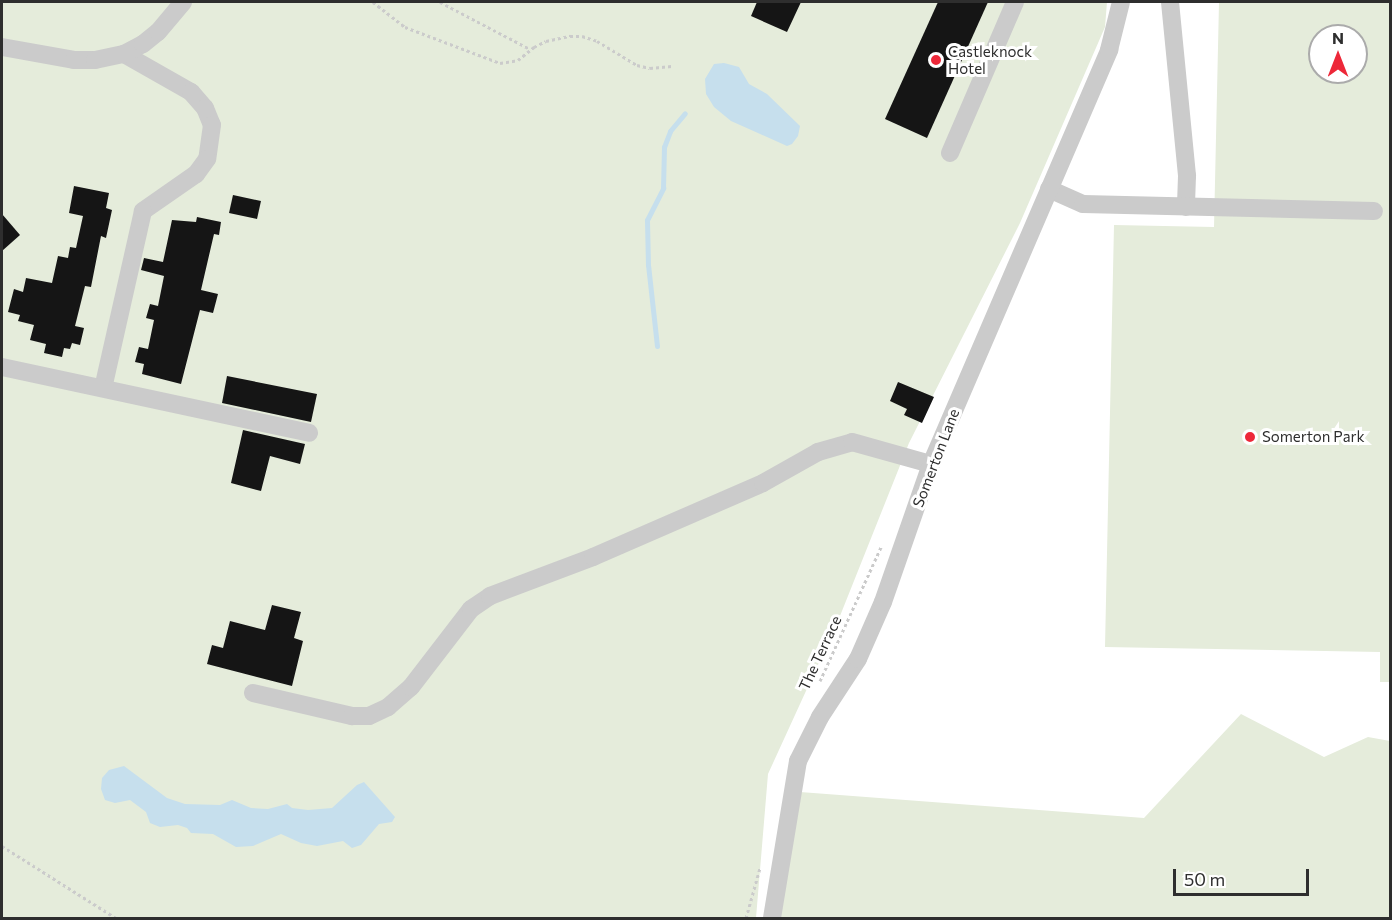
<!DOCTYPE html>
<html>
<head>
<meta charset="utf-8">
<style>
	body { margin:0 }
	#map { position:relative; width:1392px; height:920px; overflow:hidden; background:#fff; font-family:Commissioner,sans-serif }
	div>[style] { position:absolute }
	[style*='--x'] { left:calc(var(--x)*1px); top:calc(var(--y)*1px); width:calc(var(--w)*1px); rotate:calc(var(--a)*1deg) }
	.green>* { inset:0; background:#e5ecdb }
	.water>* { inset:0; background:#c6dfed }
	.stream>* { height:5px; margin:-2.5px; padding:0 2.5px; transform-origin:2.5px; border-radius:2.5px; background:#c6dfed }
	.building>* { inset:0; background:#151515 }
	.path>* { height:3px; margin-top:-1.5px; transform-origin:0; background:repeating-linear-gradient(90deg,#cbcbcb 0 3px,transparent 0 6px) }
	.minor>* { height:18px; margin:-9px; padding:0 9px; transform-origin:9px; border-radius:9px; background:#cbcbcb }
	.dots>* { width:16px; height:16px; translate:-50% -50%; box-sizing:border-box; border:3px solid #fff; border-radius:50% }
	span { translate:-50% -50%; white-space:nowrap; text-align:center; line-height:1.15; -webkit-text-stroke:6px #fff; paint-order:stroke }
	.poi-label { font-size:15px; color:#2e2e2e }
	.left { translate:0 -50%; text-align:left }
	.street-label { font-size:15px; color:#2e2e2e }
	.frame { position:absolute; inset:0; border:3px solid #2e2e2e; pointer-events:none }
	.north { position:absolute; left:1308px; top:24px; width:60px; height:60px; box-sizing:border-box; background:#fff; border:2px solid #ababab; border-radius:50%; rotate:0deg; font-size:16px; font-weight:700; line-height:24px; text-align:center; color:#2e2e2e }
	.north::after { content:''; display:block; margin:auto; width:21px; height:27px; background:#ed2839; clip-path:polygon(50% 0,100% 100%,50% 72%,0 100%) }
	.scale { position:absolute; left:1173px; top:869px; width:136px; height:27px; box-sizing:border-box; border:3px solid #2e2e2e; border-top:0; padding-left:8px; font-size:18px; line-height:21px; white-space:nowrap; color:#2e2e2e; -webkit-text-stroke:4px #fff; paint-order:stroke }
</style>
</head>
<body>
<div id="map">
	<div class="green">
		<i style="clip-path:polygon(2px 2px,1107px 2px,1105px 27px,1020px 223px,909px 443px,838px 621px,768px 774px,756px 918px,2px 918px)"></i>
		<i style="clip-path:polygon(evenodd,1219px 2px,1390px 2px,1390px 682px,1380px 682px,1380px 652px,1105px 647px,1114px 225px,1214px 227px,1219px 2px,1320px 36px,1356px 36px,1356px 72px,1320px 72px,1320px 36px)"></i>
		<i style="clip-path:polygon(1241px 714px,1324px 757px,1368px 737px,1390px 741px,1390px 918px,779px 918px,800px 792px,1144px 818px)"></i>
	</div>
	<div class="water">
		<i style="clip-path:polygon(724px 63px,739px 67px,749px 84px,767px 94px,800px 126px,798px 136px,792px 144px,787px 146px,749px 129px,731px 121px,714px 107px,706px 94px,705px 79px,714px 64px)"></i>
		<i style="clip-path:polygon(124px 766px,167px 798px,185px 804px,220px 805px,232px 800px,251px 808px,268px 809px,287px 804px,292px 808px,308px 810px,332px 808px,357px 785px,364px 782px,395px 817px,392px 822px,379px 824px,361px 845px,352px 848px,343px 841px,317px 846px,301px 843px,281px 834px,253px 846px,236px 847px,213px 834px,191px 833px,187px 828px,178px 825px,160px 827px,150px 823px,146px 812px,130px 800px,115px 803px,105px 800px,101px 789px,102px 778px,109px 770px)"></i>
	</div>
	<div class="stream">
		<i style="--x:657;--y:346;--w:81;--a:-96.3"></i>
		<i style="--x:648;--y:265;--w:45;--a:-91.3"></i>
		<i style="--x:647;--y:220;--w:36;--a:-63"></i>
		<i style="--x:663;--y:188;--w:41;--a:-88.6"></i>
		<i style="--x:664;--y:147;--w:17;--a:-69"></i>
		<i style="--x:670;--y:131;--w:23;--a:-50"></i>
	</div>
	<div class="building">
		<i style="clip-path:polygon(757px 2px,801px 2px,787px 32px,751px 16px)"></i>
		<i style="clip-path:polygon(938px 2px,988px 2px,927px 138px,885px 119px)"></i>
		<i style="clip-path:polygon(74px 186px,109px 193px,106px 208px,112px 210px,106px 238px,101px 236px,91px 287px,85px 286px,75px 326px,84px 328px,80px 345px,72px 343px,70px 349px,64px 348px,62px 357px,44px 353px,46px 344px,30px 340px,34px 325px,18px 321px,20px 315px,8px 312px,14px 289px,23px 292px,26px 278px,52px 283px,58px 256px,68px 258px,70px 247px,76px 248px,83px 216px,69px 213px)"></i>
		<i style="clip-path:polygon(233px 195px,261px 201px,257px 219px,229px 213px)"></i>
		<i style="clip-path:polygon(2px 214px,20px 235px,2px 251px)"></i>
		<i style="clip-path:polygon(197px 217px,221px 222px,219px 235px,214px 234px,201px 290px,218px 294px,213px 313px,200px 310px,181px 384px,142px 374px,144px 364px,135px 362px,139px 347px,148px 349px,154px 320px,146px 318px,150px 304px,158px 306px,164px 276px,141px 270px,144px 258px,163px 262px,172px 220px,196px 222px)"></i>
		<i style="clip-path:polygon(227px 376px,317px 394px,311px 422px,222px 403px)"></i>
		<i style="clip-path:polygon(898px 382px,934px 397px,922px 423px,904px 415px,907px 409px,890px 401px)"></i>
		<i style="clip-path:polygon(243px 430px,305px 444px,300px 464px,270px 456px,261px 491px,231px 483px)"></i>
		<i style="clip-path:polygon(272px 605px,301px 612px,294px 638px,303px 641px,292px 686px,207px 664px,212px 645px,223px 648px,230px 621px,265px 630px)"></i>
	</div>
	<div class="path">
		<i style="--x:373;--y:2;--w:41;--a:38"></i>
		<i style="--x:405;--y:27;--w:102;--a:20.8"></i>
		<i style="--x:500;--y:63;--w:18;--a:-9"></i>
		<i style="--x:518;--y:60;--w:21;--a:-39"></i>
		<i style="--x:534;--y:47;--w:13;--a:-27"></i>
		<i style="--x:546;--y:41;--w:25;--a:-12"></i>
		<i style="--x:570;--y:36;--w:12;--a:0"></i>
		<i style="--x:582;--y:36;--w:16;--a:18"></i>
		<i style="--x:597;--y:41;--w:47;--a:31"></i>
		<i style="--x:637;--y:65;--w:13;--a:13"></i>
		<i style="--x:650;--y:68;--w:22;--a:-5"></i>
		<i style="--x:440;--y:2;--w:102;--a:27.6"></i>
		<i style="--x:820;--y:681;--w:149;--a:-65.5"></i>
		<i style="--x:2;--y:846;--w:135;--a:32.3"></i>
		<i style="--x:746;--y:918;--w:52;--a:-74.4"></i>
	</div>
	<div class="minor">
		<i style="--x:1170;--y:2;--w:175;--a:84.4"></i>
		<i style="--x:1187;--y:176;--w:31;--a:92"></i>
		<i style="--x:2;--y:47;--w:73;--a:10.2"></i>
		<i style="--x:74;--y:60;--w:21;--a:0"></i>
		<i style="--x:95;--y:60;--w:30;--a:-12"></i>
		<i style="--x:124;--y:54;--w:77;--a:29.6"></i>
		<i style="--x:191;--y:92;--w:21;--a:49"></i>
		<i style="--x:205;--y:108;--w:18;--a:68"></i>
		<i style="--x:212;--y:125;--w:34;--a:98"></i>
		<i style="--x:207;--y:159;--w:19;--a:126"></i>
		<i style="--x:196;--y:174;--w:65;--a:145.1"></i>
		<i style="--x:143;--y:211;--w:181;--a:102.7"></i>
		<i style="--x:124;--y:54;--w:21;--a:-28"></i>
		<i style="--x:143;--y:44;--w:19;--a:-39"></i>
		<i style="--x:158;--y:32;--w:39;--a:-50"></i>
		<i style="--x:950;--y:153;--w:164;--a:-66.7"></i>
		<i style="--x:1049;--y:189;--w:37;--a:24"></i>
		<i style="--x:1083;--y:204;--w:291;--a:1.4"></i>
		<i style="--x:2;--y:367;--w:314;--a:12.1"></i>
		<i style="--x:253;--y:693;--w:102;--a:13.1"></i>
		<i style="--x:352;--y:716;--w:17;--a:0"></i>
		<i style="--x:369;--y:716;--w:21;--a:-25"></i>
		<i style="--x:388;--y:707;--w:30;--a:-41"></i>
		<i style="--x:411;--y:687;--w:98;--a:-52.4"></i>
		<i style="--x:471;--y:609;--w:23;--a:-34"></i>
		<i style="--x:490;--y:596;--w:110;--a:-20.7"></i>
		<i style="--x:593;--y:557;--w:185;--a:-23.5"></i>
		<i style="--x:763;--y:483;--w:63;--a:-29.4"></i>
		<i style="--x:818;--y:452;--w:35;--a:-16"></i>
		<i style="--x:852;--y:442;--w:82;--a:15.6"></i>
		<i style="--x:772;--y:918;--w:159;--a:-80.6"></i>
		<i style="--x:798;--y:761;--w:49;--a:-63.4"></i>
		<i style="--x:820;--y:717;--w:69;--a:-56.8"></i>
		<i style="--x:858;--y:659;--w:62;--a:-66.3"></i>
		<i style="--x:883;--y:602;--w:146;--a:-70.8"></i>
		<i style="--x:931;--y:464;--w:451;--a:-66.7"></i>
		<i style="--x:1109;--y:50;--w:49;--a:-76"></i>
	</div>
	<div class="dots">
		<i style="left:936px;top:60px;background:#ed2839"></i>
		<i style="left:1250px;top:437px;background:#ed2839"></i>
	</div>
	<div class="poi-label">
		<span class="left" style="left:948px;top:60px">Castleknock<br>Hotel</span>
		<span class="left" style="left:1262px;top:437px">Somerton Park</span>
	</div>
	<div class="street-label">
		<span style="left:936px;top:458px;rotate:-69deg">Somerton Lane</span>
		<span style="left:820px;top:653px;rotate:-65deg">The Terrace</span>
	</div>
	<div class="frame"></div>
	<div class="north">N</div>
	<div class="scale">50 m</div>
</div>
</body>
</html>
